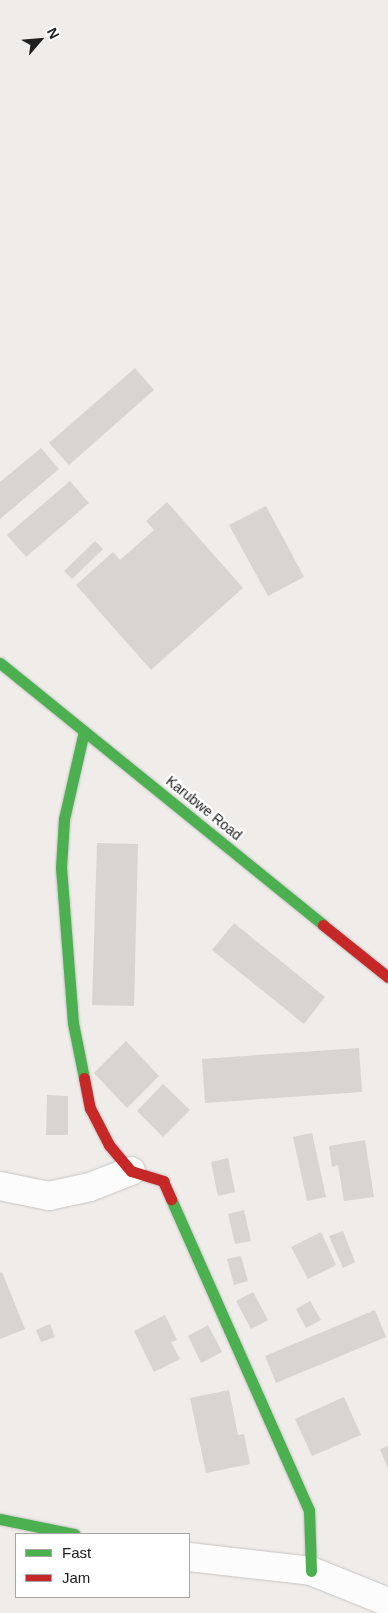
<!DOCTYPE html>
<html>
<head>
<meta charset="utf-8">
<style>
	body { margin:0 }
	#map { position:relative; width:388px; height:1613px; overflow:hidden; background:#efece9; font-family:Helvetica,sans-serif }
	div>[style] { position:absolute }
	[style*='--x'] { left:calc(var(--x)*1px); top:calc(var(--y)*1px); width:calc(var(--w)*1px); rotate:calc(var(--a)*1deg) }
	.building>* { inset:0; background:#d7d4d1 }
	.roads { filter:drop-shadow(0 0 1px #c6c4c3) drop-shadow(0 0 1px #c6c4c3) }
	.street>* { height:28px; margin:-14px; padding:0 14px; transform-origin:14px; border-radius:14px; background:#fdfcfc }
	.fast>* { height:11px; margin:-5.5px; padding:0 5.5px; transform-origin:5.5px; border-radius:5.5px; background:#4caf50 }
	.jam>* { height:11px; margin:-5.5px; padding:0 5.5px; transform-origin:5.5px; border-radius:5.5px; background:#c62828 }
	span { translate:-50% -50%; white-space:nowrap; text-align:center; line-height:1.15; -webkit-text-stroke:4.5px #fff; paint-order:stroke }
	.street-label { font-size:14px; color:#202020 }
	.legend { position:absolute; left:15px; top:1533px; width:175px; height:65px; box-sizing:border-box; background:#fff; border:1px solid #a6a6a6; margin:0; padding:6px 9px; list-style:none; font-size:15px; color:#202020 }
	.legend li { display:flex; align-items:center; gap:10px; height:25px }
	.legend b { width:25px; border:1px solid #a6a6a6 }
	.north { position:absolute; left:15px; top:15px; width:50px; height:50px; -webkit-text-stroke:4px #fff; paint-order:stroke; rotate:63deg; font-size:14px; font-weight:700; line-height:20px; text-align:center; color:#202020 }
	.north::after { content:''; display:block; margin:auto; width:18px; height:22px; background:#202020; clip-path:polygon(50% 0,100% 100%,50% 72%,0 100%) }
</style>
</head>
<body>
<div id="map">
	<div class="building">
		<i style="clip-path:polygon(135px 368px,154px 390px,69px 465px,49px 443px)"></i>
		<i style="clip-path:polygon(41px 448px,59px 469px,0 519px,0 482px)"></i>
		<i style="clip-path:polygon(70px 481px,89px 503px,26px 557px,7px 535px)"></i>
		<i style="clip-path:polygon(167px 502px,243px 588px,151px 670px,76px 585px,113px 552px,120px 560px,154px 530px,146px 521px)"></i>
		<i style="clip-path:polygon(266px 506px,304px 577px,268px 596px,229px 525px)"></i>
		<i style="clip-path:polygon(95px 541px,103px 549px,72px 579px,64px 571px)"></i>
		<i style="clip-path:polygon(97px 843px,138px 844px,134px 1006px,92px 1005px)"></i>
		<i style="clip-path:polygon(234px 923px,325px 997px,304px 1024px,212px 950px)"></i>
		<i style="clip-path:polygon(126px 1041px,159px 1076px,127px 1108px,94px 1073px)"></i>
		<i style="clip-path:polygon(359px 1048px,362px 1092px,205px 1103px,202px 1059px)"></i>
		<i style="clip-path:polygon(163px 1084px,190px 1110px,163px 1137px,137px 1111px)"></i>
		<i style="clip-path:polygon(47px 1095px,68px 1096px,68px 1135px,46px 1135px)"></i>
		<i style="clip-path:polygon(312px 1133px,326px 1197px,307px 1201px,293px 1137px)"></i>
		<i style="clip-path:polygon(365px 1140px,374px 1197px,344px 1201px,338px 1165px,332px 1167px,329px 1146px)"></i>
		<i style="clip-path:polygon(228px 1158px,235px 1192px,218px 1196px,211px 1162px)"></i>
		<i style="clip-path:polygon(244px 1210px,251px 1241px,235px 1244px,228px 1214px)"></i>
		<i style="clip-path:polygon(343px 1231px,355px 1262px,343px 1268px,329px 1236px)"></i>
		<i style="clip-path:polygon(321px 1232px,336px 1265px,308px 1279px,291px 1247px)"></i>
		<i style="clip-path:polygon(241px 1256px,248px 1281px,234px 1285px,227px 1259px)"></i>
		<i style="clip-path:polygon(2px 1272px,25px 1329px,0 1339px,0 1273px)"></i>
		<i style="clip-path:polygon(253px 1292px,268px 1320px,251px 1329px,236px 1301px)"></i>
		<i style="clip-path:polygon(310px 1301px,321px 1320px,306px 1328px,296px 1309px)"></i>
		<i style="clip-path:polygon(375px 1310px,386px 1337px,276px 1383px,265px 1356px)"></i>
		<i style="clip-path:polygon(165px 1315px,177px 1340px,171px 1342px,180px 1359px,154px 1372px,134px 1331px)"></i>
		<i style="clip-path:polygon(50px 1324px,55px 1337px,41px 1342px,36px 1330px)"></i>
		<i style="clip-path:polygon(208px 1325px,222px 1352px,201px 1363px,188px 1336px)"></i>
		<i style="clip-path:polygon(229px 1390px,238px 1435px,244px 1434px,250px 1464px,206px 1473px,190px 1398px)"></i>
		<i style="clip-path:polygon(344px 1397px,361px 1435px,312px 1456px,295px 1419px)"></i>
		<i style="clip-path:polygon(388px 1446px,388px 1469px,380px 1449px)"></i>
	</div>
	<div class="roads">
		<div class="street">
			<i style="--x:0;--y:1186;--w:50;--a:11.5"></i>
			<i style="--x:49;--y:1196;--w:42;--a:-12.4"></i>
			<i style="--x:90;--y:1187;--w:44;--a:-21.3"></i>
			<i style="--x:189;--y:1557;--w:123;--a:6.5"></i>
			<i style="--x:311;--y:1571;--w:83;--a:21.9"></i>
		</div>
		<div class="fast">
			<i style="--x:0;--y:663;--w:416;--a:39"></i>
			<i style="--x:84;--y:1078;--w:56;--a:-101.3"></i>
			<i style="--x:73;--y:1023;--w:155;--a:-94.4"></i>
			<i style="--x:61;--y:868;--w:49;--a:-86.5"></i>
			<i style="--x:64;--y:819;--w:90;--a:-77.2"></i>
			<i style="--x:171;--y:1199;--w:340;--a:66.1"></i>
			<i style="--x:309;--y:1510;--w:61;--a:88.1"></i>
			<i style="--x:0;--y:1519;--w:76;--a:11.5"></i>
		</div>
		<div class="jam">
			<i style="--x:323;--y:925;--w:83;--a:38.7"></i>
			<i style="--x:84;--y:1078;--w:31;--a:79"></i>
			<i style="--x:90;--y:1108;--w:42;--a:62.8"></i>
			<i style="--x:109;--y:1145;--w:34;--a:50"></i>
			<i style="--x:131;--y:1171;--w:34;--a:17"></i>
			<i style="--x:163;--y:1181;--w:20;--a:66"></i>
		</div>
	</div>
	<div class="street-label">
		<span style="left:204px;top:808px;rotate:39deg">Karubwe Road</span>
	</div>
	<ul class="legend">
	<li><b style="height:6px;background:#4caf50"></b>Fast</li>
	<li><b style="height:6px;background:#c62828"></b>Jam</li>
	</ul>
	<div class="north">N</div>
</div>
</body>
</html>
